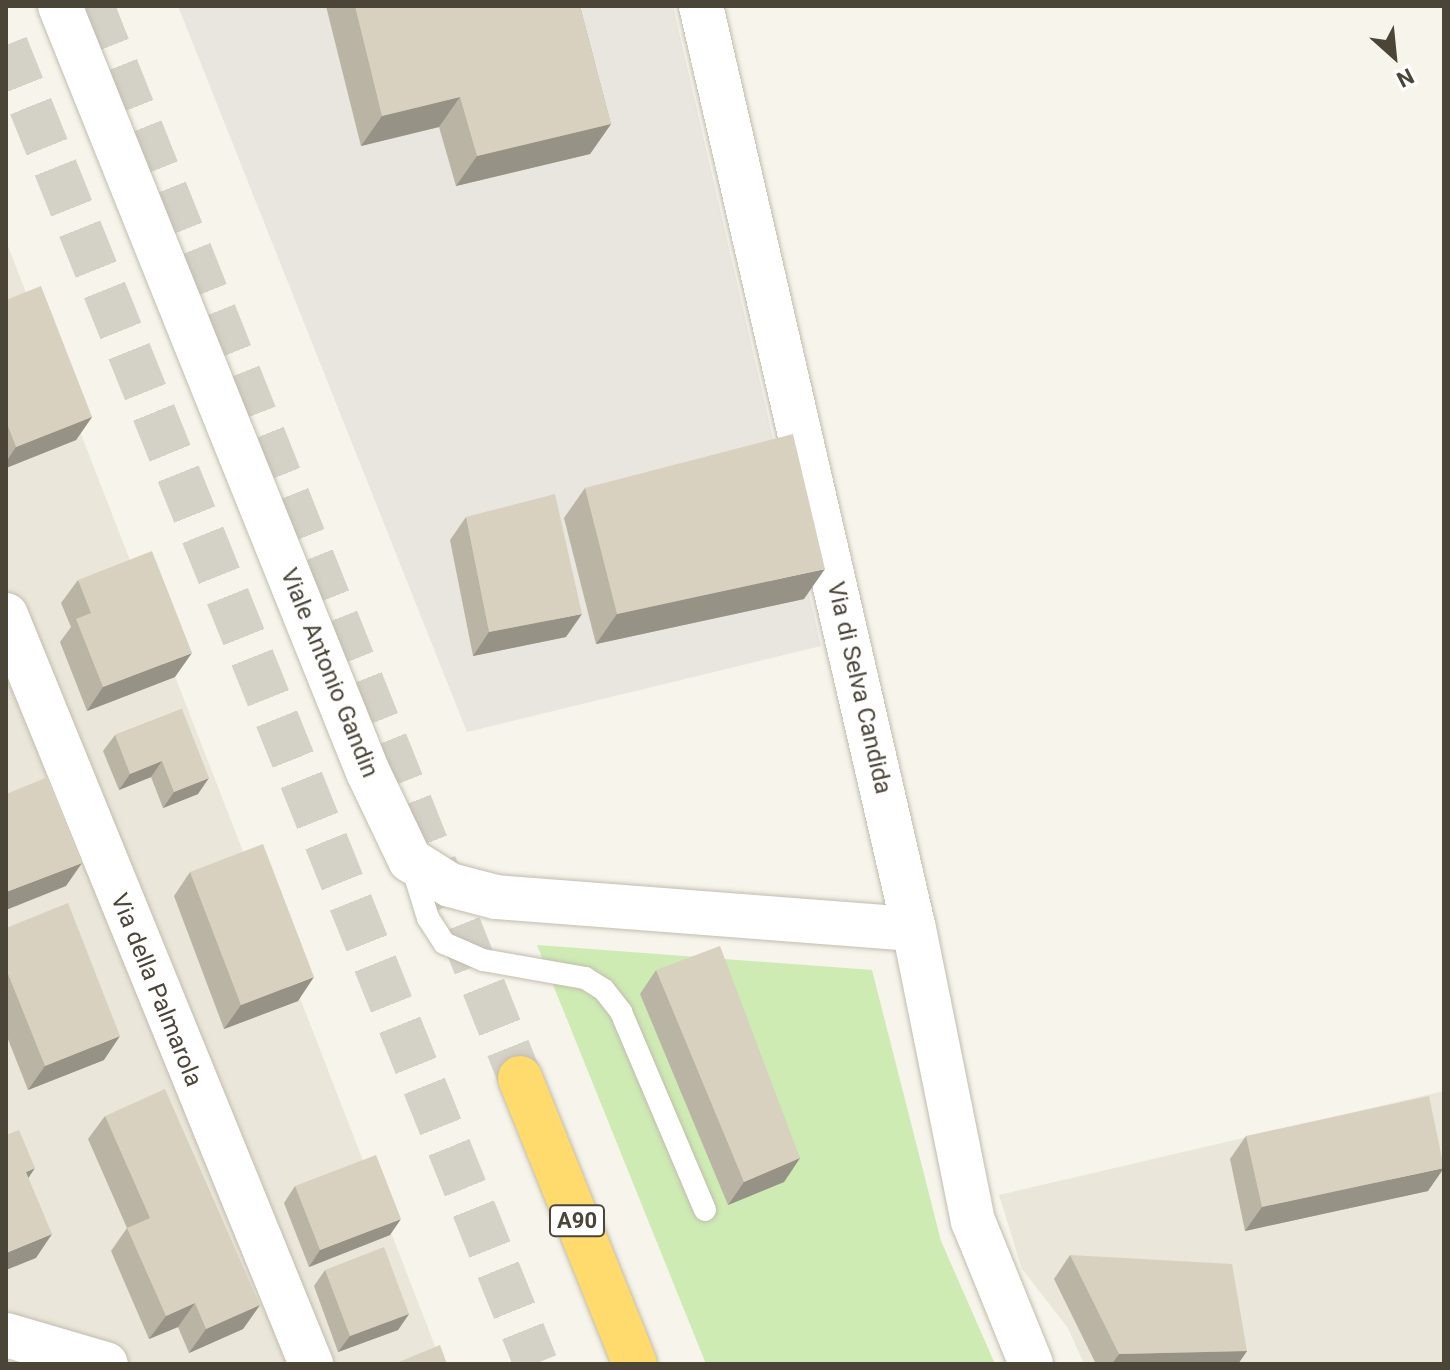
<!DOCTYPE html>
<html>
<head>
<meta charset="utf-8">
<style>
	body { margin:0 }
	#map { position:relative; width:1450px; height:1370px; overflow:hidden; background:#f6f4eb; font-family:Roboto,sans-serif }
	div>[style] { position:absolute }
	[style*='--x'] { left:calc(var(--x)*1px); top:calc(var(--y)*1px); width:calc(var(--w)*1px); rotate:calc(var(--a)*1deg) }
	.residential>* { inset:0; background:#eae6d9 }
	.industrial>* { inset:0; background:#e9e5df }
	.green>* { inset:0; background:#cdebb3 }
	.motorway-tunnel>* { height:44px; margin-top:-22px; transform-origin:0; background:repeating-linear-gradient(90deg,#d4d1c7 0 44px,transparent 0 66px) }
	.roads { filter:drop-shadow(0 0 2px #c2bcad) drop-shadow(0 0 2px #c2bcad) }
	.service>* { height:22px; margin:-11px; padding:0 11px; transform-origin:11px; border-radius:11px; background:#fff }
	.minor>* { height:44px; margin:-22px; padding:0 22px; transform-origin:22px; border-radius:22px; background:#fff }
	.tertiary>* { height:44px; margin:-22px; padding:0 22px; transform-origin:22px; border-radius:22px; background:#fff }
	.motorway>* { height:44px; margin:-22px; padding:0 22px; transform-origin:22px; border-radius:22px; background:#ffda6d }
	.wall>* { inset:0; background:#bab4a5 }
	.shaded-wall>* { inset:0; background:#979286 }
	.building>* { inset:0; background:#d8d1c0 }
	span { translate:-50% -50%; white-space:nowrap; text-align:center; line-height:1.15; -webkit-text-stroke:7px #fff; paint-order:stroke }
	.shield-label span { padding:2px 6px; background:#fff; border:2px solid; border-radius:6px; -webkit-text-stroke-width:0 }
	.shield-label { font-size:22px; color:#4b4538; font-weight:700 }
	.street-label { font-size:24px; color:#4b4538 }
	.frame { position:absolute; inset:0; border:8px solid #4b4538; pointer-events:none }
	.north { position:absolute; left:1354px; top:16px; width:80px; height:80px; -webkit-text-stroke:6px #fff; paint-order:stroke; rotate:153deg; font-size:22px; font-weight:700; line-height:32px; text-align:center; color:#4b4538 }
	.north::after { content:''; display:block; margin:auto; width:28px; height:36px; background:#4b4538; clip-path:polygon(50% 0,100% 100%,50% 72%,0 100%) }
</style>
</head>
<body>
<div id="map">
	<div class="residential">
		<i style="clip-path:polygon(6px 241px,442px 1364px,6px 1364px)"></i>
		<i style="clip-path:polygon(1444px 1091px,1444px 1364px,1084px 1364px,1068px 1328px,1022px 1269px,999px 1195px)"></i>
	</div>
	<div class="industrial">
		<i style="clip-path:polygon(178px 6px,673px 6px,821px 646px,467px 732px)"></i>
	</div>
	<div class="green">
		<i style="clip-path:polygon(537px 945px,872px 970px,941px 1241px,995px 1364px,706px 1364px)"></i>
	</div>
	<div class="motorway-tunnel">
		<i style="--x:92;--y:6;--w:1154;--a:68.24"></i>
		<i style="--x:6;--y:45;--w:1421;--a:68.11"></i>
	</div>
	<div class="roads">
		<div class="service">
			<i style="--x:411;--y:863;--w:58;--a:72.8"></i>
			<i style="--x:428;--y:918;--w:30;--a:57"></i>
			<i style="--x:444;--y:943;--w:43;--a:23.6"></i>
			<i style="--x:483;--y:960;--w:104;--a:10"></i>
			<i style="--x:585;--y:978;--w:22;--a:32"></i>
			<i style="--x:604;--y:990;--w:28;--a:52"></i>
			<i style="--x:621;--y:1012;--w:215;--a:67"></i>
		</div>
		<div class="minor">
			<i style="--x:6;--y:615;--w:809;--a:67.84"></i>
			<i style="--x:6;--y:1335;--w:104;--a:16.2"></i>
		</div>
		<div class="tertiary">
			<i style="--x:60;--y:6;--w:826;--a:68.1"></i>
			<i style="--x:368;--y:772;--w:98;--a:64.5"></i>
			<i style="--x:410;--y:860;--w:47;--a:32"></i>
			<i style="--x:450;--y:885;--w:48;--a:14.6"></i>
			<i style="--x:496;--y:897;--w:419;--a:4.4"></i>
			<i style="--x:701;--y:6;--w:947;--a:77.01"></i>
			<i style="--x:914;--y:929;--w:298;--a:78.6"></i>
			<i style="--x:973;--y:1221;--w:154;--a:67.9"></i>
		</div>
		<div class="motorway">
			<i style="--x:520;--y:1078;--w:308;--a:68.1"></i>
		</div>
	</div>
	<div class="wall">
		<i style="clip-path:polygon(326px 6px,580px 6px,611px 124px,590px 154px,456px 186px,439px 127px,361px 146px)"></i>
		<i style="clip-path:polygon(6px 300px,92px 417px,76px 440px,6px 468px)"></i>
		<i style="clip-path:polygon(585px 488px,804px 599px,596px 644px,564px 518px)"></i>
		<i style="clip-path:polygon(466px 517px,566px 637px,473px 656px,450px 540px)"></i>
		<i style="clip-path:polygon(78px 580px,175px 677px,87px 711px,60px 642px,71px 627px,61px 603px)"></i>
		<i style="clip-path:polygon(182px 709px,198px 794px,163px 808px,151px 777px,119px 790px,103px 751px,115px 735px)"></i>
		<i style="clip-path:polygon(190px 872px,298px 1001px,224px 1029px,174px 896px)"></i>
		<i style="clip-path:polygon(6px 928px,104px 1060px,28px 1090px,6px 1034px)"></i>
		<i style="clip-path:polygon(656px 970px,800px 1158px,784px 1182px,728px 1205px,640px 994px)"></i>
		<i style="clip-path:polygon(105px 1116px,260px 1305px,243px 1329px,189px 1353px,178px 1327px,149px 1339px,111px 1251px,127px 1228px,88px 1139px)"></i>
		<i style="clip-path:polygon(1246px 1136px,1428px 1191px,1245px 1231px,1230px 1159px)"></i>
		<i style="clip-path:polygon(295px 1186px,390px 1235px,309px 1267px,284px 1203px)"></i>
		<i style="clip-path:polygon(1070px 1255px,1247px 1351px,1238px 1364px,1096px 1364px,1054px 1279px)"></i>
		<i style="clip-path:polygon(325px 1270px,409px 1314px,398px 1330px,338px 1352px,314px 1286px)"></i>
	</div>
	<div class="shaded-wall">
		<i style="clip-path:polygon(460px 97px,439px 127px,361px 146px,382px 116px)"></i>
		<i style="clip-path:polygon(611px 124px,590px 154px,456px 186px,477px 156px)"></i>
		<i style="clip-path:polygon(92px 417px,76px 440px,6px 468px,6px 462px,16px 447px)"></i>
		<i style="clip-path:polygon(825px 569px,804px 599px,596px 644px,617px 614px)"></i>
		<i style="clip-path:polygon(582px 614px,566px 637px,473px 656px,489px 632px)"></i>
		<i style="clip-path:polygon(192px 653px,175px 677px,87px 711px,103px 687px)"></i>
		<i style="clip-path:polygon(162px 761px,151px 777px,119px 790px,130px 774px)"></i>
		<i style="clip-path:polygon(209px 778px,198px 794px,163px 808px,174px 792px)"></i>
		<i style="clip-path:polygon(82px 863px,66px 886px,6px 910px,6px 892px)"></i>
		<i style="clip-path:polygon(314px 977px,298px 1001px,224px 1029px,241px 1005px)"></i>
		<i style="clip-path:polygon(120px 1036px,104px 1060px,28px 1090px,45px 1066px)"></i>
		<i style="clip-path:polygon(800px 1158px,784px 1182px,728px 1205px,744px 1182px)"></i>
		<i style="clip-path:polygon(35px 1168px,19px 1192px,26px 1172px)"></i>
		<i style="clip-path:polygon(1444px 1168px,1428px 1191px,1245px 1231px,1262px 1207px)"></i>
		<i style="clip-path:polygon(401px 1219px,390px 1235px,309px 1267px,320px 1250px)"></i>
		<i style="clip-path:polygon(52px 1234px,36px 1258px,6px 1270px,6px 1253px)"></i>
		<i style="clip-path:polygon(195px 1303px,178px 1327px,149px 1339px,166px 1316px)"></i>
		<i style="clip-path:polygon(260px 1305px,243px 1329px,189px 1353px,206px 1329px)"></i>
		<i style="clip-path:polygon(409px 1314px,398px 1330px,338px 1352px,350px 1336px)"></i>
		<i style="clip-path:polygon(1247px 1351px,1238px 1364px,1112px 1364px,1119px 1354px)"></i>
	</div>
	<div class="building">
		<i style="clip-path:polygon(355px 6px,580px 6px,611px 124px,477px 156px,460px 97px,382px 116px)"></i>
		<i style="clip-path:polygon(41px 286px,92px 417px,16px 447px,6px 421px,6px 300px)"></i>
		<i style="clip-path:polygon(793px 434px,825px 569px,617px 614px,585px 488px)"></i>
		<i style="clip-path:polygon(555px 494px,582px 614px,489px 632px,466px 517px)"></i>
		<i style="clip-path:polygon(152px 551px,192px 653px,103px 687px,76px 619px,91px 613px,78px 580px)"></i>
		<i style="clip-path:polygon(6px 676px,10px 686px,6px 687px)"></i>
		<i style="clip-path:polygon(182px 709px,209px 778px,174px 792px,162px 761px,130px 774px,115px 735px)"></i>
		<i style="clip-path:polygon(48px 777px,82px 863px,6px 892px,6px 794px)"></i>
		<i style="clip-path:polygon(263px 844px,314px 977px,241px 1005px,190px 872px)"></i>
		<i style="clip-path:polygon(68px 903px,120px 1036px,45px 1066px,6px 969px,6px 928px)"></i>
		<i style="clip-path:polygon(720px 946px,800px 1158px,744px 1182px,656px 970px)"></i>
		<i style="clip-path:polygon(165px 1089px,260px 1305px,206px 1329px,195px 1303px,166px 1316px,127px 1228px,150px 1218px,105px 1116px)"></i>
		<i style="clip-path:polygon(1429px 1096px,1444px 1168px,1262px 1207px,1246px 1136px)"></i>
		<i style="clip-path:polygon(19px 1130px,35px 1168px,26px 1172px,52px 1234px,6px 1253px,6px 1135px)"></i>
		<i style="clip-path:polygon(376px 1155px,401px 1219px,320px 1250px,295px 1186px)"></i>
		<i style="clip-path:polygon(384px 1247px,409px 1314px,350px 1336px,325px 1270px)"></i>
		<i style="clip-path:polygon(1070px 1255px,1232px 1264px,1247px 1351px,1119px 1354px)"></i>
		<i style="clip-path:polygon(440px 1345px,447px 1364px,394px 1364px)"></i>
		<i style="clip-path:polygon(6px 1358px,14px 1360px,13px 1364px,6px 1364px)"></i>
	</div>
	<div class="shield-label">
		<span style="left:577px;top:1221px">A90</span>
	</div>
	<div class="street-label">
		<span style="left:329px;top:673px;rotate:68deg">Viale Antonio Gandin</span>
		<span style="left:859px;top:688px;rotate:77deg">Via di Selva Candida</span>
		<span style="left:156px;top:990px;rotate:68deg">Via della Palmarola</span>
	</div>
	<div class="frame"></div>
	<div class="north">N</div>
</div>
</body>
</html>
